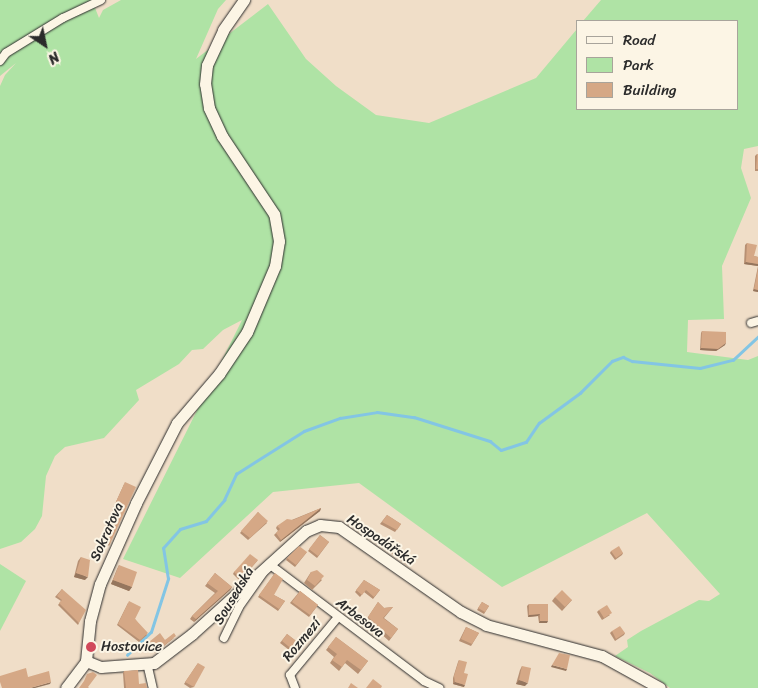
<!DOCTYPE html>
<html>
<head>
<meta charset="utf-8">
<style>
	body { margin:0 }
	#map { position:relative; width:758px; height:688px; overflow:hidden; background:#f0dec8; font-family:Sriracha,sans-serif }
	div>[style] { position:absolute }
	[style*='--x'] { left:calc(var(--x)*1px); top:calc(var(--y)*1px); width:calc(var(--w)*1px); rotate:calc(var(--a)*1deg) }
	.green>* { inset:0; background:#afe3a5 }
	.stream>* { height:2.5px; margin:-1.25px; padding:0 1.25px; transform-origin:1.25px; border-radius:1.25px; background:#83c5e4 }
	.roads { filter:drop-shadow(0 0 1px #2b2b2b) drop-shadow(0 0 1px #2b2b2b) }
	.street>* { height:8px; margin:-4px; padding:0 4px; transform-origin:4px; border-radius:4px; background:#fcf5e5 }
	.secondary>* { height:11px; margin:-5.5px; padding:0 5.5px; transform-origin:5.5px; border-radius:5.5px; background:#fcf5e5 }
	.wall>* { inset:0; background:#b79073 }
	.shaded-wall>* { inset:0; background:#95765e }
	.building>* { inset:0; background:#d5a886 }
	.dots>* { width:14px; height:14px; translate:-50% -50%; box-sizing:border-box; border:2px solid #fcf5e5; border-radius:50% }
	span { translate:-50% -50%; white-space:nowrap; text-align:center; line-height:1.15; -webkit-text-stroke:4px #fcf5e5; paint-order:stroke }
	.street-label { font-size:14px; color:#2b2b2b }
	.poi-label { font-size:14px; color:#2b2b2b }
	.left { translate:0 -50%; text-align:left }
	.legend { position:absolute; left:576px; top:20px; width:162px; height:90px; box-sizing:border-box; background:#fcf5e5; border:1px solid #a8a49b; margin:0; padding:6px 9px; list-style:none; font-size:15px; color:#2b2b2b }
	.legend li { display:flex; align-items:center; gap:10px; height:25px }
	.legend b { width:25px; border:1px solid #a8a49b }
	.north { position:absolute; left:20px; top:20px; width:50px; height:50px; -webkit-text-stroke:4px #fcf5e5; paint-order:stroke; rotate:146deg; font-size:14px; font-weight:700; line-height:20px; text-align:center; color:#2b2b2b }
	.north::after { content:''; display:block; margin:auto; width:18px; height:22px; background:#2b2b2b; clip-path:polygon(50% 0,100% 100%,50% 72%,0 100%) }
</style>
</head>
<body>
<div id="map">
	<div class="green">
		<i style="clip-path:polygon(0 0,92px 0,99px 18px,103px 10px,121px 0,226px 0,218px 9px,196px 59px,268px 4px,306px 59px,336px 86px,376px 115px,429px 123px,536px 78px,577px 29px,577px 109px,737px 109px,737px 21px,583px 21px,601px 0,758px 0,758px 146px,744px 149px,741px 168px,751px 198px,722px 266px,724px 319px,688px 320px,687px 352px,748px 360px,758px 356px,758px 688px,670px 688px,650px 673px,615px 656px,628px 647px,627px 640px,641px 631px,699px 600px,709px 601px,720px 594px,647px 513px,502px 587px,359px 483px,273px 492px,180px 578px,123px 559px,242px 320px,223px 330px,203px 349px,192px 350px,179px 364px,136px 390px,139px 400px,104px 438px,65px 447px,55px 456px,46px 476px,42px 516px,35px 529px,21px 542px,0 549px,0 86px,5px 75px,16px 63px,0 76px)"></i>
		<i style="clip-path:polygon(0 564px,26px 581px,0 631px)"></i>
	</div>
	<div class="stream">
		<i style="--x:127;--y:655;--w:33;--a:-44"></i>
		<i style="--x:151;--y:632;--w:56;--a:-72.2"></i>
		<i style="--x:168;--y:579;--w:31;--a:-99"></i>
		<i style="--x:163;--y:548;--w:25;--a:-48"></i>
		<i style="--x:180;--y:529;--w:27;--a:-17"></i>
		<i style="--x:206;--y:521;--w:28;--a:-49"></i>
		<i style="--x:224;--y:500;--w:29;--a:-65"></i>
		<i style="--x:236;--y:474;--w:80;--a:-32.3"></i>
		<i style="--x:304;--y:431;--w:38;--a:-20"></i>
		<i style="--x:340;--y:418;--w:37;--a:-9"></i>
		<i style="--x:377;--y:412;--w:37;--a:8"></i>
		<i style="--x:414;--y:417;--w:80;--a:17.5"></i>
		<i style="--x:490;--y:441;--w:14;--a:39"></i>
		<i style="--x:501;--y:450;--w:26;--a:-18"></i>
		<i style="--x:526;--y:442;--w:23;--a:-56"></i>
		<i style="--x:539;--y:423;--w:51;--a:-36.2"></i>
		<i style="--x:580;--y:393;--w:45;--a:-45"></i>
		<i style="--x:612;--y:361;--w:12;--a:-20"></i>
		<i style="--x:623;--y:357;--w:10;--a:24"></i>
		<i style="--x:632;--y:361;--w:68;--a:5.9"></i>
		<i style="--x:700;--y:368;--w:34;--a:-14"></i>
		<i style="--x:733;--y:360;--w:34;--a:-43"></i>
	</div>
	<div class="roads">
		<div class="street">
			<i style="--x:0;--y:61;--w:10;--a:-53"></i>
			<i style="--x:6;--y:53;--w:67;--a:-31.6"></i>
			<i style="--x:63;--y:18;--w:42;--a:-25.3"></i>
			<i style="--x:751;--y:323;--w:7;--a:-16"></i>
			<i style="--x:269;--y:564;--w:194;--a:37"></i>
			<i style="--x:424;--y:681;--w:17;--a:25"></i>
			<i style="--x:224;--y:638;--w:34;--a:-64"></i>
			<i style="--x:239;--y:607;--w:42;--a:-54.8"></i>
			<i style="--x:147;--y:663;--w:26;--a:77"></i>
			<i style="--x:295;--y:688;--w:14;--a:-111"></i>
			<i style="--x:290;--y:675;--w:75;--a:-50.4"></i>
		</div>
		<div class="secondary">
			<i style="--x:86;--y:661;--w:40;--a:-84.3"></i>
			<i style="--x:90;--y:621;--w:38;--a:-75"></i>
			<i style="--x:100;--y:584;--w:89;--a:-66"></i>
			<i style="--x:136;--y:503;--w:90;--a:-62.9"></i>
			<i style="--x:177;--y:423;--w:65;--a:-49.4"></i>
			<i style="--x:219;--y:374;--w:50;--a:-56.3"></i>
			<i style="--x:247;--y:332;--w:72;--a:-67"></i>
			<i style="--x:275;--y:266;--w:25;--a:-81"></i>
			<i style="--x:279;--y:241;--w:27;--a:-100"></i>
			<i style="--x:274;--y:214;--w:94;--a:-123.7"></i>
			<i style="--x:222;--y:136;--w:31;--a:-115"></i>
			<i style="--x:209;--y:108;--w:24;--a:-99"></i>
			<i style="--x:205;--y:84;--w:19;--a:-84"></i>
			<i style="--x:207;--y:65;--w:38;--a:-65"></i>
			<i style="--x:223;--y:30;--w:37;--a:-55"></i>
			<i style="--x:86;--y:661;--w:16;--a:22"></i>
			<i style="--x:101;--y:667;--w:53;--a:-4.3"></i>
			<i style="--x:154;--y:663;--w:48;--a:-37.3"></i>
			<i style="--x:192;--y:634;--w:154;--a:-42.1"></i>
			<i style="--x:306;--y:531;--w:15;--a:-23"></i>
			<i style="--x:320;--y:525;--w:19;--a:6"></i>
			<i style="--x:339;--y:527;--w:149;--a:34.9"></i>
			<i style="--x:461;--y:612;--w:28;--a:27"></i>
			<i style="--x:486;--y:625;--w:120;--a:15"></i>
			<i style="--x:602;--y:656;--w:66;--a:28.9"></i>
			<i style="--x:66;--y:688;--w:34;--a:-53"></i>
		</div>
	</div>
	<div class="wall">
		<i style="clip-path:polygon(757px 154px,758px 154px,758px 171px,755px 171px,755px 156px)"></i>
		<i style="clip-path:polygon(747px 243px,754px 256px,758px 257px,758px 292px,753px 291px,758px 266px,744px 264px,745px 245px)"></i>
		<i style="clip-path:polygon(702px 331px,725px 345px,716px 351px,700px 350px,701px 333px)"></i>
		<i style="clip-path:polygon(125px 482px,110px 544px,109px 546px,104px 540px,109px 528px,105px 526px)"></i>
		<i style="clip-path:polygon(321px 508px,320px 511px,280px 542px,274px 535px,278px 531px,276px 528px,277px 526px)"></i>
		<i style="clip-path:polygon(258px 512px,267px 523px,248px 540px,240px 533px)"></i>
		<i style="clip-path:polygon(387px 515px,401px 524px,395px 532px,380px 524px)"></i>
		<i style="clip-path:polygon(320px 535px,329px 542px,317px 558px,308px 551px)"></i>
		<i style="clip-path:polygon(396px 545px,413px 558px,407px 565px,391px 553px)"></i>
		<i style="clip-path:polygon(611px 551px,623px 553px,622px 555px,615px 560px,610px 553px)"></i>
		<i style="clip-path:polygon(307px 552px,295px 567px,286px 560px,287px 558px)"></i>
		<i style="clip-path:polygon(81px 557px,85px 580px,74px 577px,78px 561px)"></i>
		<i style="clip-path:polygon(258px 560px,240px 581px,233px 574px,234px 572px)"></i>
		<i style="clip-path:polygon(119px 565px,132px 587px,129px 591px,111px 584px,117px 569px)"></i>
		<i style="clip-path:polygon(311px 572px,322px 580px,312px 590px,304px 583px)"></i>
		<i style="clip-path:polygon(215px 573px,232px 587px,230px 590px,194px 622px,190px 619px,192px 616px,215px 593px,205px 586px)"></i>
		<i style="clip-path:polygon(275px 573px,274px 595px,285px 601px,278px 611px,258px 597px)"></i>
		<i style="clip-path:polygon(364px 580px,380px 590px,373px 599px,364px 592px,360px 597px,355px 592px)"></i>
		<i style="clip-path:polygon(62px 589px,79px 623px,78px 625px,58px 605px,61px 601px,55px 597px)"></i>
		<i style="clip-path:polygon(300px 591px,318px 605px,309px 617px,290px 603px)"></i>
		<i style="clip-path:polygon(555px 597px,572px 600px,562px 611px,552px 601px)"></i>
		<i style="clip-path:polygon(378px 602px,384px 608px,393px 607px,384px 618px,398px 629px,389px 641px,366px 620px)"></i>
		<i style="clip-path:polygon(482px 602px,489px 606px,484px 614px,477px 610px)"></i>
		<i style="clip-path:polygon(128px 603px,135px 619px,147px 635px,139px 642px,117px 625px)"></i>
		<i style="clip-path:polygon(529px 604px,548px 604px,547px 623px,539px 623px,538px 616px,528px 617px,527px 606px)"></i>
		<i style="clip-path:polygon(599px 610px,610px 615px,602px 620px,597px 612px)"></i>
		<i style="clip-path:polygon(466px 627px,479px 633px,471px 646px,459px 641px)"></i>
		<i style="clip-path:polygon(612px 631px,625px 633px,624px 635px,615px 641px,610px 633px)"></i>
		<i style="clip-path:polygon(287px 634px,300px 644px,293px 653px,280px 643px)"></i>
		<i style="clip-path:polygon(336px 637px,368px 661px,358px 674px,345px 663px,339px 671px,330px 663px,334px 657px,326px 650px)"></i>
		<i style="clip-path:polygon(174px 638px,155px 653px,148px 643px,149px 642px,165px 640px)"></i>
		<i style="clip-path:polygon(459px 660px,464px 687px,453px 684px,453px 678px,458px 662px)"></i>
		<i style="clip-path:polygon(198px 663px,194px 687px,190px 688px,184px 684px)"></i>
		<i style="clip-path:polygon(522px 666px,525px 686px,516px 684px,520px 670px)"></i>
		<i style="clip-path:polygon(124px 671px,139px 684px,147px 688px,124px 688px,123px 673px)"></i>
	</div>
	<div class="shaded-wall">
		<i style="clip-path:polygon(746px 262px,758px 264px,758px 266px,744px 264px)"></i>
		<i style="clip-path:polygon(754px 289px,758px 290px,758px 292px,753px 291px)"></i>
		<i style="clip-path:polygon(726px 343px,725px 345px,716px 351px,700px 350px,701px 348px)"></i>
		<i style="clip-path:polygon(321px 508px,320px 511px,280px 542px,281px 540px)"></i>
		<i style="clip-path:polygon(76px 573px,88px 577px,85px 580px,74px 577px)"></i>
		<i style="clip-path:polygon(113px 580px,132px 587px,129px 591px,111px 584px)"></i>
		<i style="clip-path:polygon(232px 587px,230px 590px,194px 622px,196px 619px)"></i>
		<i style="clip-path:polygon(540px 614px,538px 616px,528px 617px,529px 615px)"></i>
		<i style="clip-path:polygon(540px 621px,548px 621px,547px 623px,539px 623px)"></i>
		<i style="clip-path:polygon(552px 665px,567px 669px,566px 671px,551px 667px)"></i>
		<i style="clip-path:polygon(519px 680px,528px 683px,525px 686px,516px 684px)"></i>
		<i style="clip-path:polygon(51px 682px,50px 684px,35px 688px,30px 688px)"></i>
		<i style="clip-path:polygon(455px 682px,465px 685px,464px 687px,453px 684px)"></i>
	</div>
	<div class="building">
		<i style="clip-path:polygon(757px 154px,758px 154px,758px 169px,756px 169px)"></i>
		<i style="clip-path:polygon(747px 243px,757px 245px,754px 256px,758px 257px,758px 264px,746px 262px)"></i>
		<i style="clip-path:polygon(758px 269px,758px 290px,754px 289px)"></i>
		<i style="clip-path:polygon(702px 331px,726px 332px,726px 343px,718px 349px,701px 348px)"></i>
		<i style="clip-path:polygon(125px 482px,136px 487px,110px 544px,105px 538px,110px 526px,106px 524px)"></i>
		<i style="clip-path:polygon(321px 508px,281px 540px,276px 533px,280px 529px,277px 526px,287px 519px,293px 520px)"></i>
		<i style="clip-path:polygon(258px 512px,268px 521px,250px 538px,241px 531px)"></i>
		<i style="clip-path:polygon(387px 515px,401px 524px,397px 530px,382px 522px)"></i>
		<i style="clip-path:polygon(320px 535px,329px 542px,318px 556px,309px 549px)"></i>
		<i style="clip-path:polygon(396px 545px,413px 558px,408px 563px,392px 551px)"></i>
		<i style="clip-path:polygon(299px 546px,307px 552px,296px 565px,287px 558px)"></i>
		<i style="clip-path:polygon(619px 546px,623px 553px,616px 558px,611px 551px)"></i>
		<i style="clip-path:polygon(250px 554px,258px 560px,241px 579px,234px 572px)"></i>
		<i style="clip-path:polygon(81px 557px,90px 560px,88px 577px,76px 573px)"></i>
		<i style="clip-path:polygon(119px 565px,137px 572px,132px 587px,113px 580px)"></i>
		<i style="clip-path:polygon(317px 570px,324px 576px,315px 586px,307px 580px,311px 572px)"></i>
		<i style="clip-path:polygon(215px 573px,232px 587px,196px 619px,192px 616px,218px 591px,207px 583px)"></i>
		<i style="clip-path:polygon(275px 573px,283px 579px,274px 595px,285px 601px,279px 609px,259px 595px)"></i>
		<i style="clip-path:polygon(364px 580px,380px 590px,374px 597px,366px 590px,362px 595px,356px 590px)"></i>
		<i style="clip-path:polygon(62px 589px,86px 610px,79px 623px,59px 603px,62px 600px,57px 596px)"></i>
		<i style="clip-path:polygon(562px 590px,572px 600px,565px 607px,555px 597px)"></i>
		<i style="clip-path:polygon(300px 591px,318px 605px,310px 615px,292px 602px)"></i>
		<i style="clip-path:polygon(129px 601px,141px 607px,135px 619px,148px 633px,140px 640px,118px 624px)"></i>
		<i style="clip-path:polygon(378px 602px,384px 608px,393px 607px,383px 618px,398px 629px,391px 638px,368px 617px)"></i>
		<i style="clip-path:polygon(482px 602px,489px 606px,485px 612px,478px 608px)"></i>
		<i style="clip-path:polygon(529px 604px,548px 604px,548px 621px,540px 621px,540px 614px,529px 615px)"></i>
		<i style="clip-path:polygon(607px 605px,612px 613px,604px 618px,599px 610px)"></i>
		<i style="clip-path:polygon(620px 626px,625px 633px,616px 639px,612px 631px)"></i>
		<i style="clip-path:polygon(466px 627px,479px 633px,472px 644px,461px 639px)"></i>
		<i style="clip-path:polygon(160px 633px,165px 640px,174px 633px,176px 636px,157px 651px,149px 642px)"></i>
		<i style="clip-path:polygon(287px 634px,300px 644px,294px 651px,282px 641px)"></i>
		<i style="clip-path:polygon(336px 637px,368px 661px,361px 670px,347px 660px,342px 667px,332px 660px,337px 654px,328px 647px)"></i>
		<i style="clip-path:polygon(559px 653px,570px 655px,567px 669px,552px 665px)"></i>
		<i style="clip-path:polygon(459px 660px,467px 662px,464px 673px,468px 674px,465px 685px,455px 682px,454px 676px)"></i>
		<i style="clip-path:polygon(198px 663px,205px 667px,194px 687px,185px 682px)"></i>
		<i style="clip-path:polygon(522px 666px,531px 668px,528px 683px,519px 680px)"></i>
		<i style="clip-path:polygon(26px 668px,28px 677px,49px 671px,51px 682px,30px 688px,2px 688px,0 682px,0 676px)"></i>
		<i style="clip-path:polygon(138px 670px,139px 684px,146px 683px,147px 688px,126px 688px,124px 671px)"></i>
		<i style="clip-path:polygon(93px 672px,97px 675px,88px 687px,89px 688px,79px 688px,84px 681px,87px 674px)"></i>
		<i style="clip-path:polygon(373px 679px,382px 686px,381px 688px,366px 688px)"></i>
		<i style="clip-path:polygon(351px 683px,358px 688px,348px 688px)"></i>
	</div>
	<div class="dots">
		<i style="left:91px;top:647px;background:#d1495b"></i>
	</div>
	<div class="street-label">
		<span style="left:107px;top:532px;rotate:-66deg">Sokratova</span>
		<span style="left:381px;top:540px;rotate:34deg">Hospodářská</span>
		<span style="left:234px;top:596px;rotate:-59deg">Sousedská</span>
		<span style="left:360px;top:618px;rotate:37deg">Arbesova</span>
		<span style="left:302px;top:640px;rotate:-50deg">Rozmezí</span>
	</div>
	<div class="poi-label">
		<span class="left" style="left:101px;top:647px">Hostovice</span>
	</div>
	<ul class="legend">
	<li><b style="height:6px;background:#fcf5e5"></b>Road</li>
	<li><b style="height:14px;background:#afe3a5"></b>Park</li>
	<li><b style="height:14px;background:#d5a886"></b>Building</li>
	</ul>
	<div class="north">N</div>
</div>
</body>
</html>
